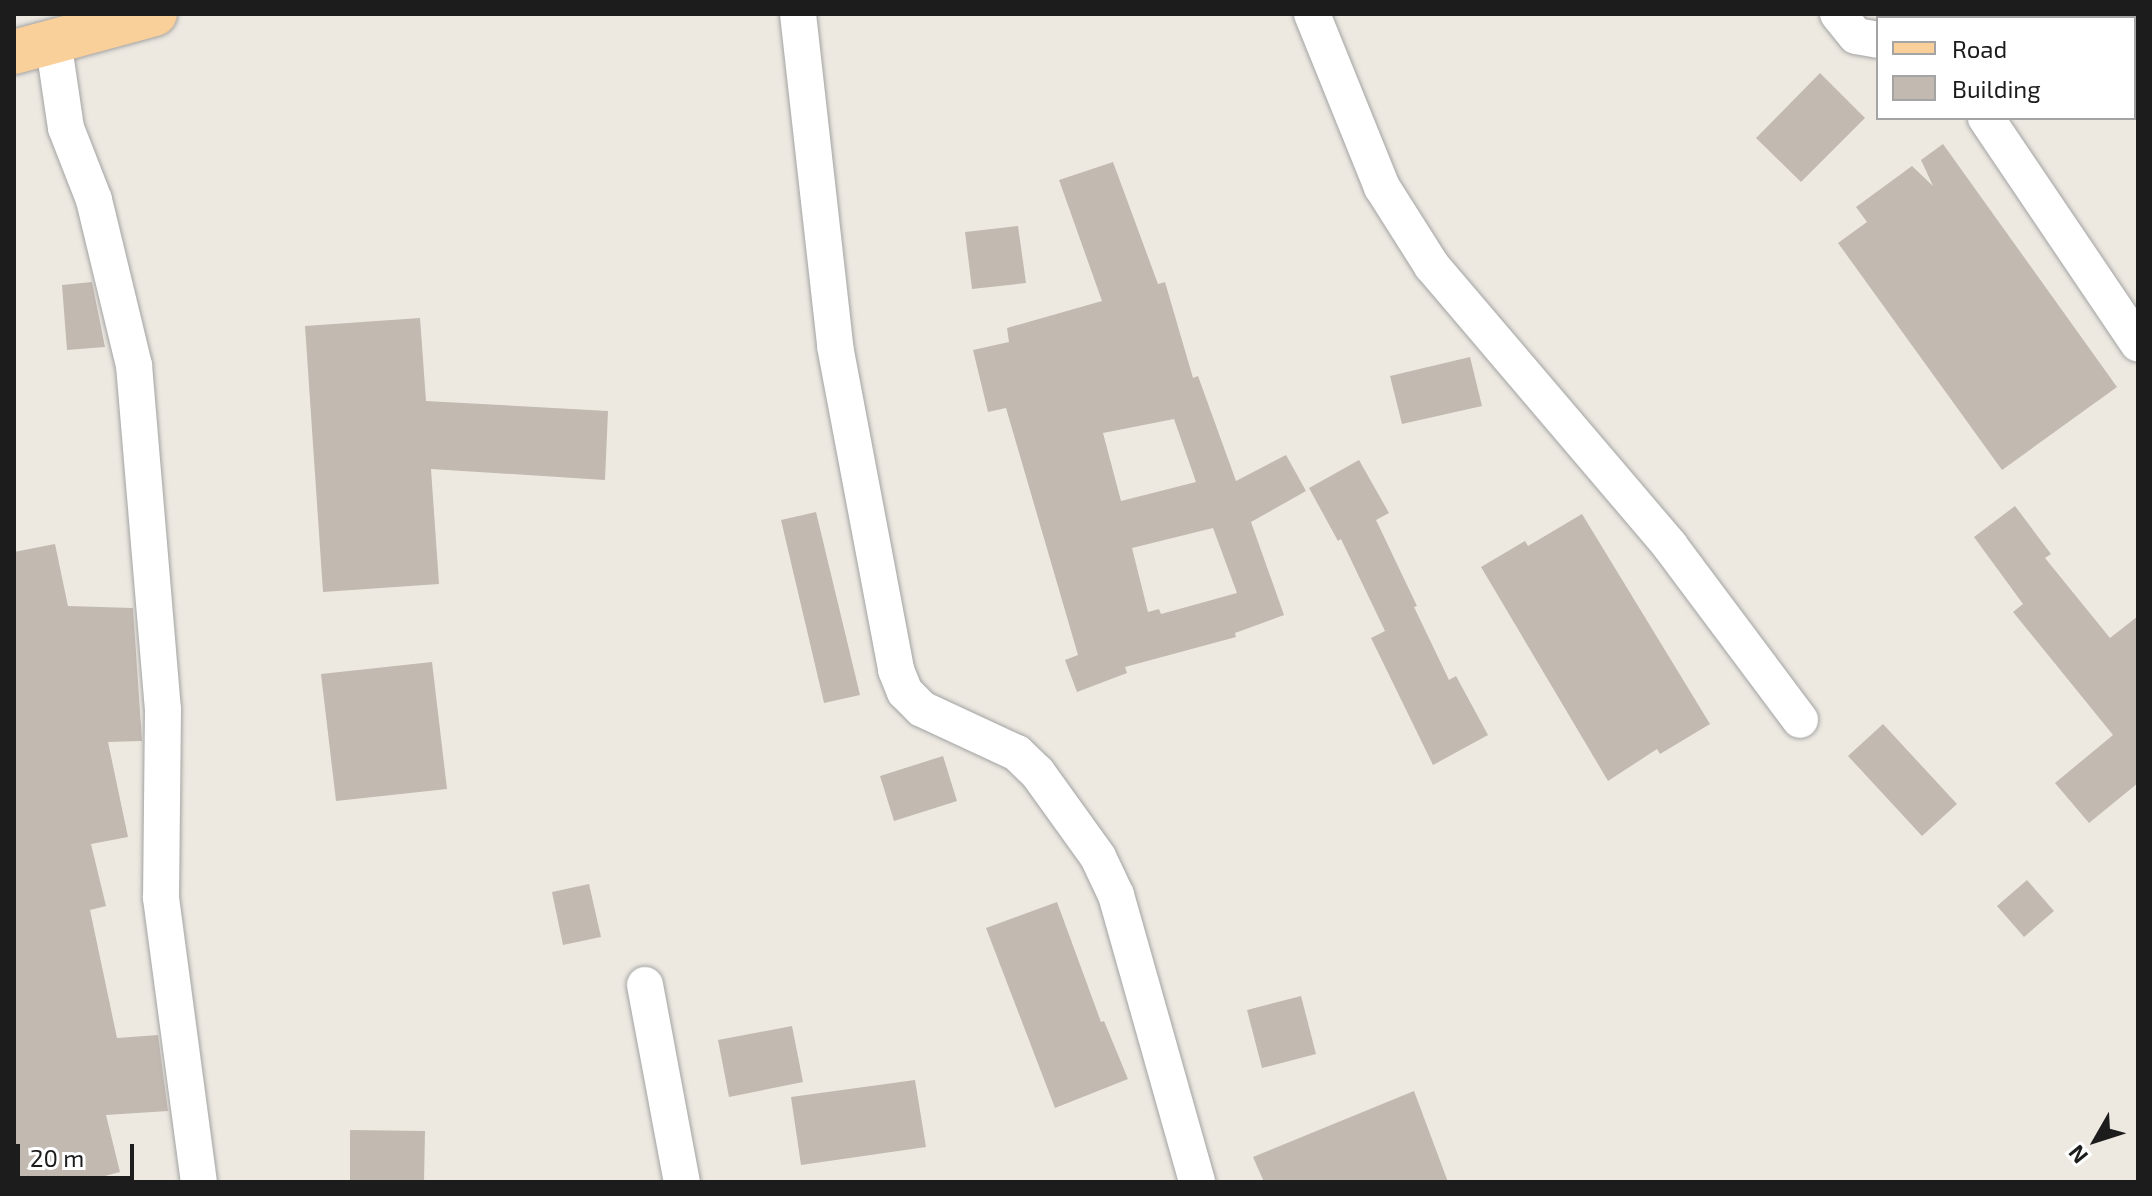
<!DOCTYPE html>
<html>
<head>
<meta charset="utf-8">
<style>
	body { margin:0 }
	#map { position:relative; width:2152px; height:1196px; overflow:hidden; background:#ede9e1; font-family:"Exo 2",sans-serif }
	div>[style] { position:absolute }
	[style*='--x'] { left:calc(var(--x)*1px); top:calc(var(--y)*1px); width:calc(var(--w)*1px); rotate:calc(var(--a)*1deg) }
	.building>* { inset:0; background:#c2b9b1 }
	.roads { filter:drop-shadow(0 0 2px #a3a3a3) drop-shadow(0 0 2px #a3a3a3) }
	.street>* { height:36px; margin:-18px; padding:0 18px; transform-origin:18px; border-radius:18px; background:#fff }
	.primary>* { height:44px; margin:-22px; padding:0 22px; transform-origin:22px; border-radius:22px; background:#fad09a }
	span { translate:-50% -50%; white-space:nowrap; text-align:center; line-height:1.15; -webkit-text-stroke:8px #fff; paint-order:stroke }
	.frame { position:absolute; inset:0; border:16px solid #1c1c1c; pointer-events:none }
	.legend { position:absolute; left:1876px; top:16px; width:260px; height:104px; box-sizing:border-box; background:#fff; border:2px solid #a4a4a4; margin:0; padding:10px 14px; list-style:none; font-size:24px; color:#1c1c1c }
	.legend li { display:flex; align-items:center; gap:16px; height:40px }
	.legend b { width:40px; border:2px solid #a4a4a4 }
	.north { position:absolute; left:2056px; top:1100px; width:80px; height:80px; -webkit-text-stroke:6px #fff; paint-order:stroke; rotate:231deg; font-size:22px; font-weight:700; line-height:32px; text-align:center; color:#1c1c1c }
	.north::after { content:''; display:block; margin:auto; width:28px; height:36px; background:#1c1c1c; clip-path:polygon(50% 0,100% 100%,50% 72%,0 100%) }
	.scale { position:absolute; left:16px; top:1144px; width:118px; height:36px; box-sizing:border-box; border:4px solid #1c1c1c; border-top:0; padding-left:10px; font-size:24px; line-height:28px; white-space:nowrap; color:#1c1c1c; -webkit-text-stroke:6px #fff; paint-order:stroke }
</style>
</head>
<body>
<div id="map">
	<div class="building">
		<i style="clip-path:polygon(1820px 73px,1865px 118px,1801px 182px,1756px 138px)"></i>
		<i style="clip-path:polygon(1943px 144px,2117px 387px,2002px 470px,1838px 243px,1867px 222px,1856px 207px,1912px 166px,1933px 186px,1921px 160px)"></i>
		<i style="clip-path:polygon(evenodd,1113px 162px,1158px 284px,1165px 282px,1193px 378px,1198px 376px,1236px 481px,1286px 455px,1306px 491px,1251px 522px,1284px 615px,1235px 633px,1236px 637px,1125px 667px,1127px 673px,1077px 692px,1065px 660px,1078px 655px,1006px 408px,988px 412px,973px 350px,1009px 342px,1007px 328px,1102px 301px,1059px 180px,1113px 162px,1174px 419px,1196px 482px,1121px 501px,1103px 433px,1174px 419px,1113px 162px,1213px 528px,1237px 593px,1161px 614px,1159px 609px,1148px 612px,1132px 548px,1213px 528px)"></i>
		<i style="clip-path:polygon(1018px 226px,1026px 283px,972px 289px,965px 232px)"></i>
		<i style="clip-path:polygon(92px 282px,105px 347px,67px 350px,62px 285px)"></i>
		<i style="clip-path:polygon(420px 318px,426px 401px,608px 411px,605px 480px,431px 469px,439px 584px,323px 592px,305px 326px)"></i>
		<i style="clip-path:polygon(1470px 357px,1482px 406px,1402px 424px,1390px 376px)"></i>
		<i style="clip-path:polygon(1359px 460px,1389px 513px,1376px 520px,1417px 606px,1414px 607px,1449px 680px,1456px 676px,1488px 735px,1433px 765px,1371px 638px,1385px 631px,1341px 539px,1338px 541px,1309px 488px)"></i>
		<i style="clip-path:polygon(2015px 506px,2051px 554px,2045px 558px,2110px 638px,2138px 616px,2138px 783px,2089px 823px,2055px 783px,2113px 735px,2013px 612px,2023px 604px,1974px 537px)"></i>
		<i style="clip-path:polygon(816px 512px,860px 695px,824px 703px,781px 520px)"></i>
		<i style="clip-path:polygon(1582px 514px,1710px 724px,1660px 754px,1657px 749px,1608px 781px,1481px 567px,1525px 541px,1528px 546px)"></i>
		<i style="clip-path:polygon(55px 544px,68px 606px,133px 608px,142px 741px,108px 742px,128px 837px,91px 844px,106px 906px,90px 910px,117px 1038px,158px 1035px,168px 1111px,106px 1115px,120px 1172px,82px 1182px,14px 1182px,14px 552px)"></i>
		<i style="clip-path:polygon(432px 662px,447px 789px,336px 801px,321px 674px)"></i>
		<i style="clip-path:polygon(1883px 724px,1957px 804px,1922px 836px,1848px 756px)"></i>
		<i style="clip-path:polygon(943px 756px,957px 801px,894px 821px,880px 776px)"></i>
		<i style="clip-path:polygon(2027px 880px,2054px 911px,2024px 937px,1997px 906px)"></i>
		<i style="clip-path:polygon(589px 884px,601px 937px,563px 945px,552px 892px)"></i>
		<i style="clip-path:polygon(1057px 902px,1101px 1022px,1104px 1021px,1128px 1079px,1055px 1108px,986px 928px)"></i>
		<i style="clip-path:polygon(1301px 996px,1316px 1054px,1262px 1068px,1247px 1010px)"></i>
		<i style="clip-path:polygon(792px 1026px,803px 1082px,729px 1097px,718px 1040px)"></i>
		<i style="clip-path:polygon(915px 1080px,926px 1147px,801px 1165px,791px 1097px)"></i>
		<i style="clip-path:polygon(1414px 1091px,1448px 1182px,1264px 1182px,1253px 1157px)"></i>
		<i style="clip-path:polygon(350px 1130px,425px 1131px,424px 1182px,350px 1182px)"></i>
	</div>
	<div class="roads">
		<div class="street">
			<i style="--x:798;--y:14;--w:334;--a:83.6"></i>
			<i style="--x:835;--y:346;--w:330;--a:79.3"></i>
			<i style="--x:896;--y:670;--w:24;--a:68"></i>
			<i style="--x:905;--y:692;--w:24;--a:45"></i>
			<i style="--x:922;--y:709;--w:105;--a:24.9"></i>
			<i style="--x:1017;--y:753;--w:28;--a:44"></i>
			<i style="--x:1037;--y:772;--w:105;--a:54.3"></i>
			<i style="--x:1098;--y:857;--w:42;--a:64.7"></i>
			<i style="--x:1116;--y:895;--w:298;--a:74.2"></i>
			<i style="--x:1312;--y:14;--w:187;--a:68"></i>
			<i style="--x:1382;--y:187;--w:93;--a:57.7"></i>
			<i style="--x:1432;--y:266;--w:367;--a:49.6"></i>
			<i style="--x:1670;--y:546;--w:217;--a:53.2"></i>
			<i style="--x:1838;--y:14;--w:28;--a:51"></i>
			<i style="--x:1856;--y:36;--w:22;--a:10"></i>
			<i style="--x:53;--y:40;--w:89;--a:81.6"></i>
			<i style="--x:66;--y:128;--w:77;--a:68.7"></i>
			<i style="--x:94;--y:200;--w:170;--a:76.4"></i>
			<i style="--x:134;--y:365;--w:345;--a:85.2"></i>
			<i style="--x:163;--y:709;--w:189;--a:90.6"></i>
			<i style="--x:161;--y:898;--w:287;--a:82.4"></i>
			<i style="--x:1986;--y:118;--w:272;--a:56"></i>
			<i style="--x:645;--y:985;--w:200;--a:79.4"></i>
		</div>
		<div class="primary">
			<i style="--x:14;--y:52;--w:146;--a:-15.1"></i>
		</div>
	</div>
	<div class="frame"></div>
	<ul class="legend">
	<li><b style="height:10px;background:#fad09a"></b>Road</li>
	<li><b style="height:22px;background:#c2b9b1"></b>Building</li>
	</ul>
	<div class="north">N</div>
	<div class="scale">20 m</div>
</div>
</body>
</html>
